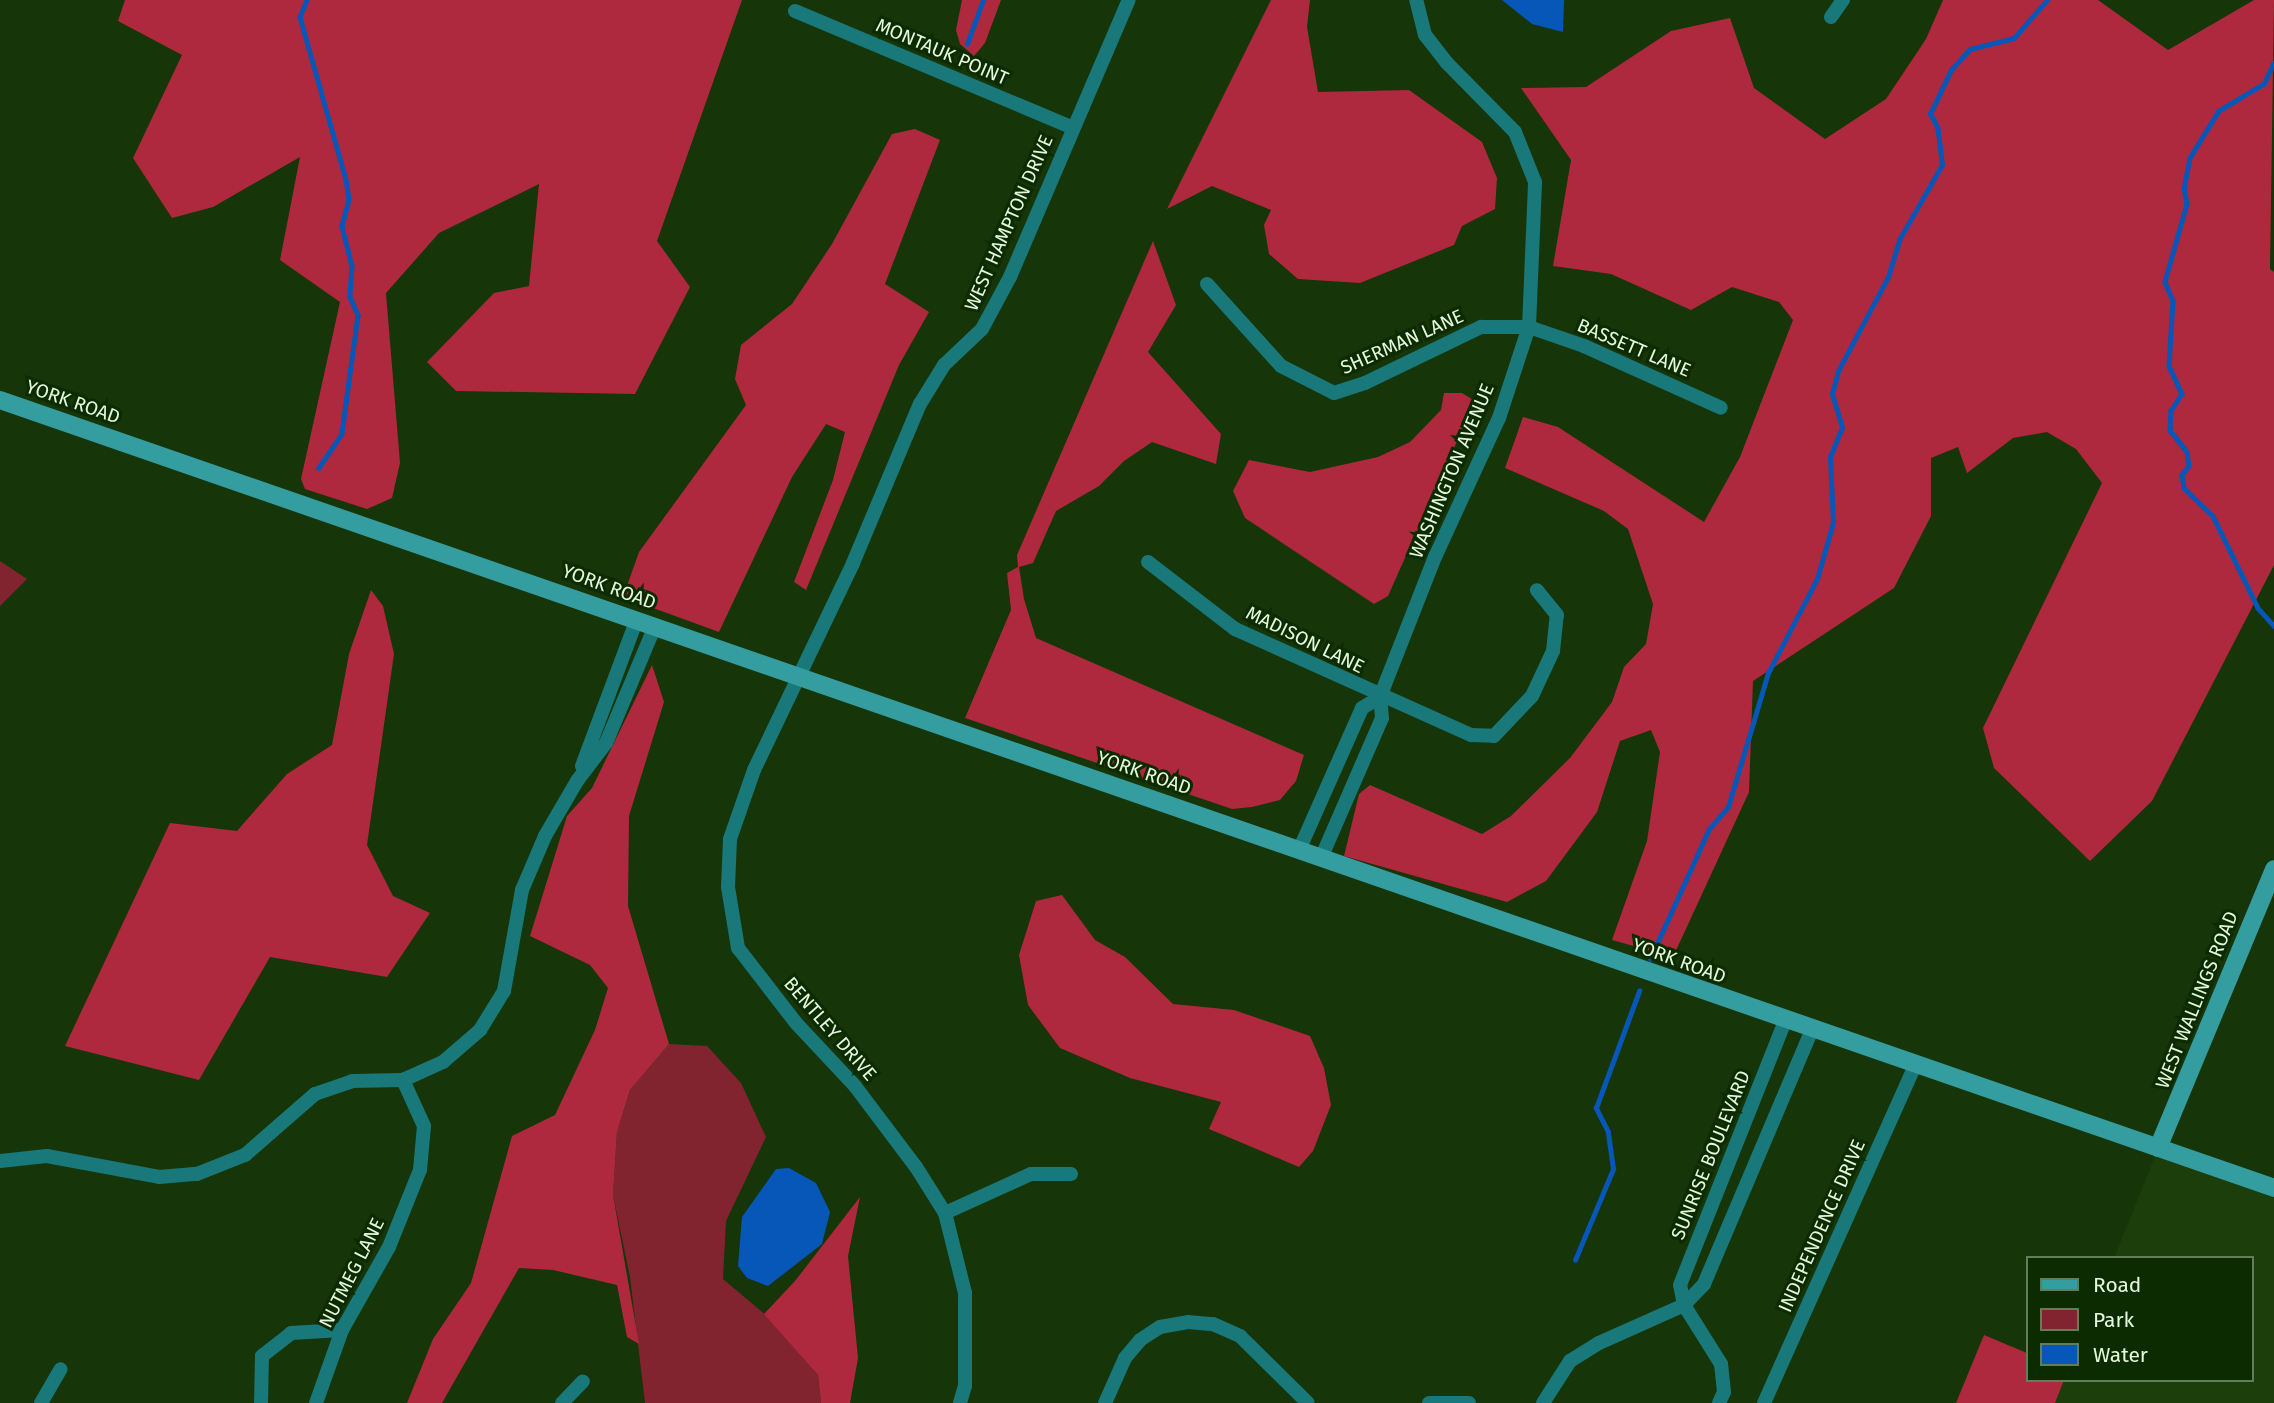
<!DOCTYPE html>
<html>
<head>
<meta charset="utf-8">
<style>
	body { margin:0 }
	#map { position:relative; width:2274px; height:1403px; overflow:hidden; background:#163508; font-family:"Fira Sans",sans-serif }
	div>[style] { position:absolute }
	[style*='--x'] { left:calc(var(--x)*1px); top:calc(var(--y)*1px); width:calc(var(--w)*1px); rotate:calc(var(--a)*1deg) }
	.built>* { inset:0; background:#1b3e0a }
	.green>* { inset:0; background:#822330 }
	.forest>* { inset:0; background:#ae293d }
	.water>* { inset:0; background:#0757b8 }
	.stream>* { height:4.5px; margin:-2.25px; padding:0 2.25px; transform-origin:2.25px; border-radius:2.25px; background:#0757b8 }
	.street>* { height:14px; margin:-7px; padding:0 7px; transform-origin:7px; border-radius:7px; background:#19787a }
	.secondary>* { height:18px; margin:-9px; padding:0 9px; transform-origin:9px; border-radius:9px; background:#349da0 }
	span { translate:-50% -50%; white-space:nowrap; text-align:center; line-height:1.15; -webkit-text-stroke:6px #0c2b00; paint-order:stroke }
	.street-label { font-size:19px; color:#e4f8de }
	.legend { position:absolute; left:2026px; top:1256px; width:228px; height:126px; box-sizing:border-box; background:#0c2b00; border:2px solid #627d59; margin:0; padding:9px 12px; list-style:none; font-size:21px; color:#e4f8de }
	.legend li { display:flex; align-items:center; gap:14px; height:35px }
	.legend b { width:35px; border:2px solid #627d59 }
</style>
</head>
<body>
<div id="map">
	<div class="built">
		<i style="clip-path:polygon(2156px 1154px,2274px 1198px,2274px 1403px,2055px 1403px,2064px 1380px,2251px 1380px,2251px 1258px,2114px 1258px)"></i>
	</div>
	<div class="green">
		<i style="clip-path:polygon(0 561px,27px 579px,0 606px)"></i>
		<i style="clip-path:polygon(669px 1044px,707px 1046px,741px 1083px,766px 1137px,726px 1221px,723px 1279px,768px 1317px,818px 1375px,821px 1403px,645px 1403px,630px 1277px,613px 1195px,617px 1132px,630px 1090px)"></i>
	</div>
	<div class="forest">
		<i style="clip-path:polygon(125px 0,742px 0,657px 241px,690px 287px,635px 394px,456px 391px,427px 362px,494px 293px,529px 286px,539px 184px,439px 233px,386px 293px,400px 463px,392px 498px,367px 509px,305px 489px,301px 479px,340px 302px,280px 260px,300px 157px,213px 207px,172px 218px,133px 158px,182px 55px,118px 21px)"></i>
		<i style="clip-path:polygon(962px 0,1001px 0,985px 43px,974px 56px,960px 44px,956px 30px)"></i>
		<i style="clip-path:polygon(1271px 0,1310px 0,1307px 27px,1318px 92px,1409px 90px,1482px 142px,1497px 178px,1495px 209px,1462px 226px,1454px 245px,1360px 283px,1298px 279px,1269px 254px,1264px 225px,1271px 210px,1212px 186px,1167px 209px)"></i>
		<i style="clip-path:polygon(1943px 0,2098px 0,2168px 50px,2254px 0,2274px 0,2270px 269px,2274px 272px,2274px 565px,2152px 801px,2090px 861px,1994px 768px,1983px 728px,2102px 483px,2076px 449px,2047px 432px,2013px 438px,1967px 473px,1958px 447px,1931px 458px,1931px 516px,1894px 588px,1753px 681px,1749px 792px,1673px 957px,1612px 940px,1647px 841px,1660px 752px,1651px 730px,1620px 741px,1597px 812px,1546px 881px,1507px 902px,1344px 856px,1359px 794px,1370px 785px,1482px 834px,1511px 816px,1570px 758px,1612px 702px,1624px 667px,1646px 644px,1653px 604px,1628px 529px,1604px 511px,1505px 468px,1523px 417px,1558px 427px,1704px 522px,1740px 457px,1793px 320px,1779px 302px,1732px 287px,1691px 310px,1611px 274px,1553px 266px,1571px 160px,1521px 88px,1586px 87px,1671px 31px,1730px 18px,1754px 88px,1825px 139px,1886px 99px,1926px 39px)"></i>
		<i style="clip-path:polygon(915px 129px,940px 140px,885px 284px,929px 312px,899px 365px,806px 590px,794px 582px,833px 480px,845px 432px,826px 424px,792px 477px,719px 632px,623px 597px,639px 552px,746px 405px,735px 379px,741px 345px,792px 304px,832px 244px,892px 134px)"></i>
		<i style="clip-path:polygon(1153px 241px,1176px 305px,1148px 352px,1221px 434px,1216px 464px,1152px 442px,1124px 461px,1099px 486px,1056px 511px,1033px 563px,1019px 567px,1024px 599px,1036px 638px,1304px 755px,1296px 781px,1280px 800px,1252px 807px,1232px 809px,965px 718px,1011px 610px,1007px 573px,1018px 567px,1017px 555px)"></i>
		<i style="clip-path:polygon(1444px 393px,1462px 393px,1475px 401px,1388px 596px,1374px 604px,1245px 518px,1233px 491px,1249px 460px,1310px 472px,1378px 457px,1410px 442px,1441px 410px)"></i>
		<i style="clip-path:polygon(371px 590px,383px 606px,394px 654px,367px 845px,393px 896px,430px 913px,387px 977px,270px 957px,199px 1080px,65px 1046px,170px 823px,237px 831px,287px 774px,332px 745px,349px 654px)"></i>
		<i style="clip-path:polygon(652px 665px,664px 702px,629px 816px,628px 906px,669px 1044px,630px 1090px,617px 1132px,613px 1195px,639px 1344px,627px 1337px,617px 1285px,553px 1270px,519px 1268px,442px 1403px,407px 1403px,433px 1339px,471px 1283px,512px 1136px,555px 1115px,595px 1030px,608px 988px,590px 965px,530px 936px,567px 816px,592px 788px)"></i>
		<i style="clip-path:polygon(1062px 895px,1095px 940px,1125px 957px,1173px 1004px,1234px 1010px,1310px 1036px,1324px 1068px,1331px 1105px,1313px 1151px,1299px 1167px,1209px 1129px,1221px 1102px,1130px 1078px,1060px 1048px,1028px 1005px,1019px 955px,1036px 901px)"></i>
		<i style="clip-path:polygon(860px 1197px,848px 1256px,858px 1358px,850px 1403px,821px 1403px,818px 1375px,764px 1314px,795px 1281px)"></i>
		<i style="clip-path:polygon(1984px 1335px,2027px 1353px,2027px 1380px,2064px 1380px,2055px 1403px,1956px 1403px)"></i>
	</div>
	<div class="water">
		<i style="clip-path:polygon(1502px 0,1564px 0,1563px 32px,1532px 24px)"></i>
		<i style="clip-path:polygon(789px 1168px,816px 1183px,830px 1212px,822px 1244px,768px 1286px,747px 1278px,738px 1266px,742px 1217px,776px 1169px)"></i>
	</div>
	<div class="stream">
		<i style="--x:307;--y:0;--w:18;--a:112"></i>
		<i style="--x:300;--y:17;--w:169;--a:74.2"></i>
		<i style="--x:346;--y:180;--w:20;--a:81"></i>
		<i style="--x:349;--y:200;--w:27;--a:105"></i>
		<i style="--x:342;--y:226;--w:41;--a:76"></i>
		<i style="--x:352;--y:266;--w:31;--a:94"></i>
		<i style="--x:350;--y:297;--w:20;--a:66"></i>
		<i style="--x:358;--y:315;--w:120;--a:97.7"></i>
		<i style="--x:342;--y:434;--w:41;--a:124.1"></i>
		<i style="--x:967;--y:44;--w:47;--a:-70"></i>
		<i style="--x:2274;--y:63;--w:23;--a:115"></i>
		<i style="--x:2264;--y:84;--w:52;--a:149"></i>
		<i style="--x:2219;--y:111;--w:55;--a:121.7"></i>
		<i style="--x:2190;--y:158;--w:31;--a:101"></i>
		<i style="--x:2184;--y:188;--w:16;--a:79"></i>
		<i style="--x:2187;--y:204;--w:81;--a:105.8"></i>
		<i style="--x:2165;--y:282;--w:21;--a:67"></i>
		<i style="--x:2173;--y:301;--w:65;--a:93.5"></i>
		<i style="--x:2169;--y:366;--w:31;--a:65"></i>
		<i style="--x:2182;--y:394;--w:20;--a:123"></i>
		<i style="--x:2171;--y:411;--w:19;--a:93"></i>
		<i style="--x:2170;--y:430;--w:28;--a:52"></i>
		<i style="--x:2187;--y:452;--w:14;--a:82"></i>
		<i style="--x:2189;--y:466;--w:11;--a:128"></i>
		<i style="--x:2182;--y:475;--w:13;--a:81"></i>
		<i style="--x:2184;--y:488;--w:40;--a:44"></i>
		<i style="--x:2213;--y:516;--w:102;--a:63.9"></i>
		<i style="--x:2258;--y:608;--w:24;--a:48"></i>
		<i style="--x:1650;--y:959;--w:143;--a:-65.6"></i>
		<i style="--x:1709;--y:829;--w:29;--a:-49"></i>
		<i style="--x:1728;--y:807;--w:140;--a:-73.4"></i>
		<i style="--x:1768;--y:673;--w:106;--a:-62.5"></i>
		<i style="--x:1817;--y:579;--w:58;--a:-74.1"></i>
		<i style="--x:1833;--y:523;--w:66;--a:-92.6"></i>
		<i style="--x:1830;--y:457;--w:32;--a:-68"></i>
		<i style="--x:1842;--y:427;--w:34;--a:-107"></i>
		<i style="--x:1832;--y:394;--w:24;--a:-75"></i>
		<i style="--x:1838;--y:371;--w:106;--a:-62"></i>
		<i style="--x:1888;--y:277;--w:39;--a:-73"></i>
		<i style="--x:1899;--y:240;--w:86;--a:-60.2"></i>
		<i style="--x:1942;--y:165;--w:38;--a:-97"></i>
		<i style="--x:1937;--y:127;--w:15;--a:-118"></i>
		<i style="--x:1930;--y:114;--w:49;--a:-64.5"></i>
		<i style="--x:1951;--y:70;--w:28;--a:-48"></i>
		<i style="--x:1970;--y:49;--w:45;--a:-14"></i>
		<i style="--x:2014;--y:38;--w:50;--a:-49"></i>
		<i style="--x:1575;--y:1260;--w:99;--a:-67.3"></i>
		<i style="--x:1613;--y:1169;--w:37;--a:-98"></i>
		<i style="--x:1608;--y:1132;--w:27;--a:-117"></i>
		<i style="--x:1596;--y:1108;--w:125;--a:-69.8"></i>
	</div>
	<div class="street">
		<i style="--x:795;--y:11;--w:302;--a:22.8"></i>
		<i style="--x:1831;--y:17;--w:21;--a:-55"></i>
		<i style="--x:1207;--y:284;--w:110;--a:47.9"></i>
		<i style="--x:1281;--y:366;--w:59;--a:27"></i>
		<i style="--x:1334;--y:393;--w:33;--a:-18"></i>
		<i style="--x:1365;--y:383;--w:129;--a:-25.8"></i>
		<i style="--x:1481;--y:327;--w:48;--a:0"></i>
		<i style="--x:1529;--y:327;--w:58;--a:19.1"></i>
		<i style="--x:1584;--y:346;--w:150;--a:24.3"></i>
		<i style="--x:1148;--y:562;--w:110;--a:37.6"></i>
		<i style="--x:1235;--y:629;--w:259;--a:24.2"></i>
		<i style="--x:1471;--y:735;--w:23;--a:2"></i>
		<i style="--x:1494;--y:736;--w:55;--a:-46.5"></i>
		<i style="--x:1532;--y:696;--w:50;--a:-65"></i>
		<i style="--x:1553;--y:651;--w:36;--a:-84"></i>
		<i style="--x:1557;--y:615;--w:32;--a:-129"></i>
		<i style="--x:582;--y:766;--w:157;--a:-69.5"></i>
		<i style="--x:1300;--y:848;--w:153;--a:-66.1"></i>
		<i style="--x:1362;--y:708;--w:21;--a:-31"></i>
		<i style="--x:1322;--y:856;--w:150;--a:-66.5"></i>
		<i style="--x:1382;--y:718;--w:21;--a:-95"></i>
		<i style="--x:1380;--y:697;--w:150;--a:-68.6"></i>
		<i style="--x:1435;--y:557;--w:153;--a:-65.3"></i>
		<i style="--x:1499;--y:418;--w:96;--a:-71.8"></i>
		<i style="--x:1529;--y:327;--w:145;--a:-87.6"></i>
		<i style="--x:1535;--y:182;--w:54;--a:-111.8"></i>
		<i style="--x:1515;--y:132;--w:97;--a:-134.6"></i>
		<i style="--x:1447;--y:63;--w:36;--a:-128"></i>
		<i style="--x:1425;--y:35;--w:36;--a:-104"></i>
		<i style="--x:0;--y:1161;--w:47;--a:-6.1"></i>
		<i style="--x:47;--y:1156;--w:114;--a:10.6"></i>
		<i style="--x:159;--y:1177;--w:38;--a:-5"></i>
		<i style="--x:197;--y:1174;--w:52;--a:-21.6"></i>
		<i style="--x:245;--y:1155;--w:93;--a:-41.1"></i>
		<i style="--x:315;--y:1094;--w:39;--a:-19"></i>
		<i style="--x:352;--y:1081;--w:51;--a:-1.1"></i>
		<i style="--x:403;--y:1080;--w:44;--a:-24.2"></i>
		<i style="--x:443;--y:1062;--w:49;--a:-40.9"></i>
		<i style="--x:480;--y:1030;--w:46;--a:-58.4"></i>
		<i style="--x:504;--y:991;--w:103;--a:-79.9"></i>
		<i style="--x:522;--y:890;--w:59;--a:-66.9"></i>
		<i style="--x:545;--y:836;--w:64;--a:-59.8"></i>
		<i style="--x:577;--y:781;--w:48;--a:-52.7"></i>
		<i style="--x:606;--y:743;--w:127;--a:-67.3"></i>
		<i style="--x:945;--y:1213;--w:94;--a:-24.4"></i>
		<i style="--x:1031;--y:1174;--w:40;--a:0"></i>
		<i style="--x:41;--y:1403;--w:39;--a:-60"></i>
		<i style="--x:261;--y:1403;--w:47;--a:-88.8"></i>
		<i style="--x:262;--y:1356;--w:37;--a:-38"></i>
		<i style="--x:291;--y:1333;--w:51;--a:-3.4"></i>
		<i style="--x:316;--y:1403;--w:77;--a:-70.4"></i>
		<i style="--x:342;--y:1330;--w:95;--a:-60.5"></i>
		<i style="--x:389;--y:1247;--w:83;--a:-68.1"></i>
		<i style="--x:420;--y:1170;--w:44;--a:-84.8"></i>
		<i style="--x:424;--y:1126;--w:51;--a:-114.5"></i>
		<i style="--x:562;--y:1403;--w:30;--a:-46"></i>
		<i style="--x:960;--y:1403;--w:18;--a:-74"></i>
		<i style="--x:965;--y:1386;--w:93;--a:-90"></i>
		<i style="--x:965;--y:1293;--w:82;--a:-104"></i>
		<i style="--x:945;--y:1213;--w:54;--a:-122.2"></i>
		<i style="--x:916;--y:1167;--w:101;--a:-127"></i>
		<i style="--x:855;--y:1086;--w:86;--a:-133.1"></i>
		<i style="--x:796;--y:1023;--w:95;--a:-127.7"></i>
		<i style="--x:738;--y:948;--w:62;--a:-99.3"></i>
		<i style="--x:728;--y:887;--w:48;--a:-87.6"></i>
		<i style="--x:730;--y:839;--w:73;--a:-70.8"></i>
		<i style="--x:754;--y:770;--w:229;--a:-64.4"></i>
		<i style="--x:853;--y:563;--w:173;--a:-67.2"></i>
		<i style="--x:920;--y:404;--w:46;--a:-58.4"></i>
		<i style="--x:944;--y:365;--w:52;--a:-43.5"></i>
		<i style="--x:982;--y:329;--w:59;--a:-61.7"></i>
		<i style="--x:1010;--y:277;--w:301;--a:-66.8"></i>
		<i style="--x:1105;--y:1403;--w:49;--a:-66"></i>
		<i style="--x:1125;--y:1358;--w:23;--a:-50"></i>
		<i style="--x:1140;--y:1340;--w:24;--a:-33"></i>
		<i style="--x:1160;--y:1327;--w:28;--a:-10"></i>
		<i style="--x:1188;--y:1322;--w:25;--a:5"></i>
		<i style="--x:1213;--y:1324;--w:30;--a:24"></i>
		<i style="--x:1240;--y:1336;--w:95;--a:44.6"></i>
		<i style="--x:1429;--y:1403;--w:40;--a:0"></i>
		<i style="--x:1543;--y:1403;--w:50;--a:-57.3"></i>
		<i style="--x:1570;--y:1361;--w:34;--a:-32"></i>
		<i style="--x:1599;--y:1343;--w:93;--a:-24.1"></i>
		<i style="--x:1684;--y:1305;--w:29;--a:-46"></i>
		<i style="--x:1704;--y:1284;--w:276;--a:-67"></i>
		<i style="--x:1719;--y:1403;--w:12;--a:-66"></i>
		<i style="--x:1724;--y:1392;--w:28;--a:-96"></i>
		<i style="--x:1721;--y:1364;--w:70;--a:-122.1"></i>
		<i style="--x:1684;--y:1305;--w:20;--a:-101"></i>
		<i style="--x:1680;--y:1285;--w:284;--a:-68.3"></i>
		<i style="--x:1764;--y:1403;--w:370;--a:-65.9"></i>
	</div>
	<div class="secondary">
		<i style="--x:0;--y:400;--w:2407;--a:19.11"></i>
		<i style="--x:2158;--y:1148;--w:302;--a:-67.4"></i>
	</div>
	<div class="street-label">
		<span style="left:942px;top:52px;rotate:23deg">MONTAUK POINT</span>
		<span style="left:1009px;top:223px;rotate:-66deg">WEST HAMPTON DRIVE</span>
		<span style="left:1402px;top:342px;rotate:-24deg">SHERMAN LANE</span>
		<span style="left:1634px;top:348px;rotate:23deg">BASSETT LANE</span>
		<span style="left:73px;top:402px;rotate:19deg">YORK ROAD</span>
		<span style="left:1452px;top:471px;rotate:-67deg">WASHINGTON AVENUE</span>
		<span style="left:609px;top:587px;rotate:20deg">YORK ROAD</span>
		<span style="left:1305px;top:640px;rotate:26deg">MADISON LANE</span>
		<span style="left:1144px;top:773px;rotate:19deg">YORK ROAD</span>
		<span style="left:1679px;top:961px;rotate:20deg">YORK ROAD</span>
		<span style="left:2197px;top:1000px;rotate:-68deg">WEST WALLINGS ROAD</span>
		<span style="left:830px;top:1029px;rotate:49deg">BENTLEY DRIVE</span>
		<span style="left:1711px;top:1155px;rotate:-68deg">SUNRISE BOULEVARD</span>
		<span style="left:1822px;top:1226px;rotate:-66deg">INDEPENDENCE DRIVE</span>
		<span style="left:352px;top:1273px;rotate:-63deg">NUTMEG LANE</span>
	</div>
	<ul class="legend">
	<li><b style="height:9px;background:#349da0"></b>Road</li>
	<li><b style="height:19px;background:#822330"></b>Park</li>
	<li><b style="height:19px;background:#0757b8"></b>Water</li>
	</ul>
</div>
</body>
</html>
